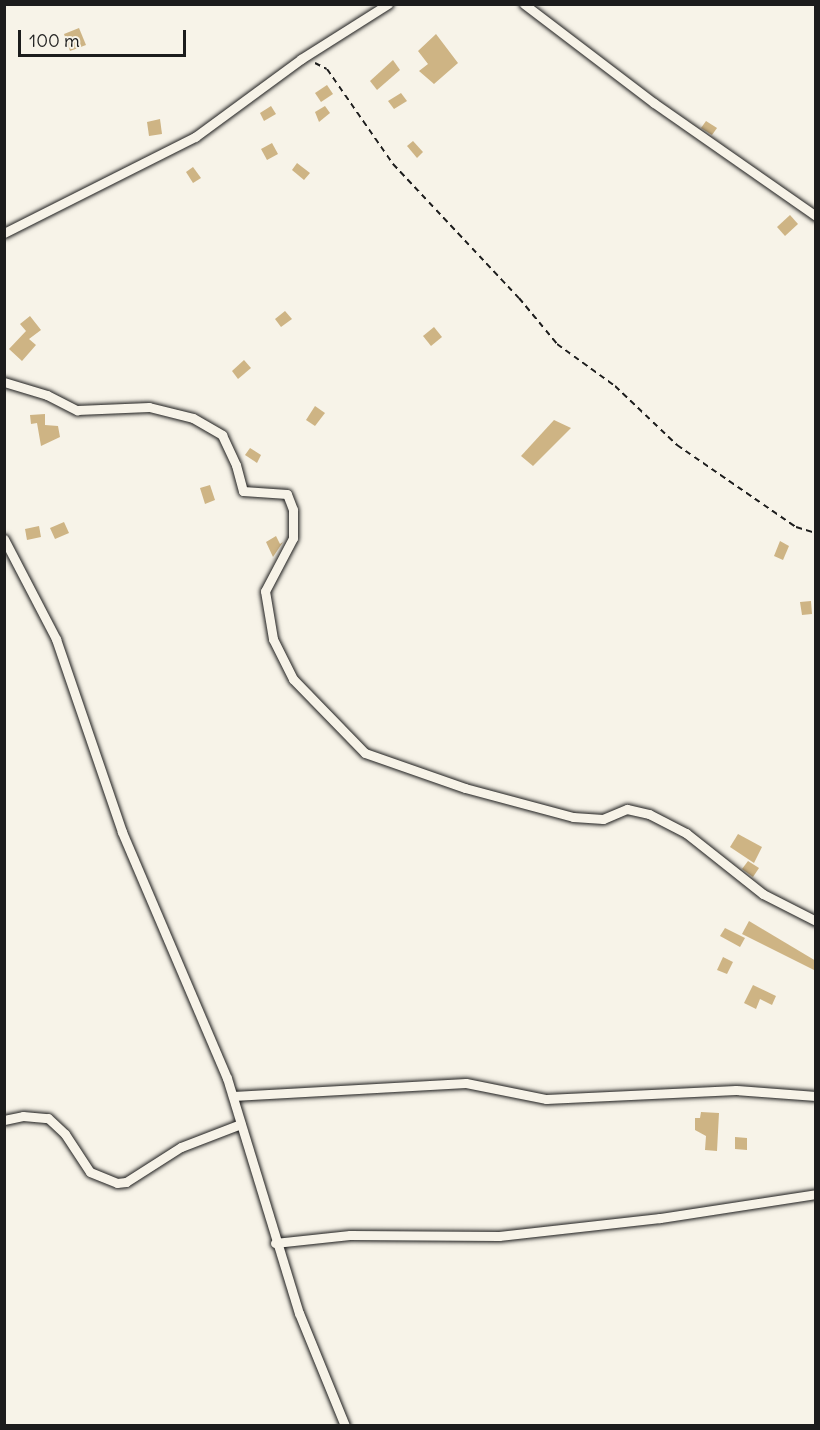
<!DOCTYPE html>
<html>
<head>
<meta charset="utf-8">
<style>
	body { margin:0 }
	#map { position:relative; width:820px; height:1430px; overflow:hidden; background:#f7f3e8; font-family:Delius,sans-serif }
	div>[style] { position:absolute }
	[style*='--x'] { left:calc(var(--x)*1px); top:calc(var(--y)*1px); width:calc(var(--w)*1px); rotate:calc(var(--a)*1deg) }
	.building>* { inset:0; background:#ceb484 }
	.path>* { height:2px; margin-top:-1px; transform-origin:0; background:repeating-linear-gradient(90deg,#1c1c1c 0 6px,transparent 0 10.5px) }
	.roads { filter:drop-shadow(0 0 2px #1c1c1c) drop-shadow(0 0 2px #1c1c1c) }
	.street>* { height:9px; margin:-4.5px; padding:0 4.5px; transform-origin:4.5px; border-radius:4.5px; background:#f7f3e8 }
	span { translate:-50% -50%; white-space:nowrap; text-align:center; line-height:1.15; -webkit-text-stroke:4.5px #f7f3e8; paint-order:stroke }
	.frame { position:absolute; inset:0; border:6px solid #1c1c1c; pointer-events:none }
	.scale { position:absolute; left:18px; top:30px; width:168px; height:27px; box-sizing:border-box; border:3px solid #1c1c1c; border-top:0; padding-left:8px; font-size:18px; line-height:21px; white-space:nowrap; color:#1c1c1c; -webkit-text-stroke:4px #f7f3e8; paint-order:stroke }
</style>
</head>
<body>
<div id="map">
	<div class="building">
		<i style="clip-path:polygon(79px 28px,86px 45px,70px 51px,64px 34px)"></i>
		<i style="clip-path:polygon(436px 34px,458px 63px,434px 84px,419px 71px,428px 64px,418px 51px)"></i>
		<i style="clip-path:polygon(393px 60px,400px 70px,377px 90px,370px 81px)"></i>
		<i style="clip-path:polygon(327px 85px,333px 94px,321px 102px,315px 93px)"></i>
		<i style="clip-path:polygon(401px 93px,407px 101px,394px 109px,388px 101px)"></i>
		<i style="clip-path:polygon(271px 106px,276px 114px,264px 121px,260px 113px)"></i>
		<i style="clip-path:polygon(325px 106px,330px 113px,319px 122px,315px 112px)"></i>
		<i style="clip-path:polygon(160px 119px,162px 134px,149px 136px,147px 122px)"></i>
		<i style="clip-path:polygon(706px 121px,717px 128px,712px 135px,701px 128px)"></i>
		<i style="clip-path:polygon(413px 141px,423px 152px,417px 158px,407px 146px)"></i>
		<i style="clip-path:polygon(272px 143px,278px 154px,267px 160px,261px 149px)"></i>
		<i style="clip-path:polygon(297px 163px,310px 173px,304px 180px,292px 170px)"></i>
		<i style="clip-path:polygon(193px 167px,201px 178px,193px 183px,186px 172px)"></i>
		<i style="clip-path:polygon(790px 215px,798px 224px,785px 236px,777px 227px)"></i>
		<i style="clip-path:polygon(285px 311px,292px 319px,281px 327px,275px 319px)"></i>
		<i style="clip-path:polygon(30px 316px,41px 330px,29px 339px,36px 345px,22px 361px,9px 349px,26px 331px,20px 324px)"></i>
		<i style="clip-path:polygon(434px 327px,442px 337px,431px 346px,423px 336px)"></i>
		<i style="clip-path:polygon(244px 360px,251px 368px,238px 379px,232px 371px)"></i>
		<i style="clip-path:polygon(315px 406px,325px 413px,315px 426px,306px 420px)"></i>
		<i style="clip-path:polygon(45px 414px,45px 425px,58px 426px,60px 437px,41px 446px,37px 423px,31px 424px,30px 415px)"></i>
		<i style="clip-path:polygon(554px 420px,571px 428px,533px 466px,521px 456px)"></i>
		<i style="clip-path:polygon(250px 448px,261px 455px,257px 463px,245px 455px)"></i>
		<i style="clip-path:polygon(210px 485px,215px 500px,205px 504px,200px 488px)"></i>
		<i style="clip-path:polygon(64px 522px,69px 533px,55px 539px,50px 528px)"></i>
		<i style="clip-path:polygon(39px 526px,41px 537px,27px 540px,25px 529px)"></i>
		<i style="clip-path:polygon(276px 536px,280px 544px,283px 542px,273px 557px,266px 542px)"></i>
		<i style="clip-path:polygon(780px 541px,789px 546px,783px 560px,774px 556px)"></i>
		<i style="clip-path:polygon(811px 601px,812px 614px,802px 615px,800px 602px)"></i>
		<i style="clip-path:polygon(738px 834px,762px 847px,754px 863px,730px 847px)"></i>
		<i style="clip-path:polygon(748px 861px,759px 868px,753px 877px,742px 869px)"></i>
		<i style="clip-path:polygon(749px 921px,816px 961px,816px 971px,742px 934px)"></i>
		<i style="clip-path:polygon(725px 928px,745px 938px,740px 947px,720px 936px)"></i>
		<i style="clip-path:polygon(723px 957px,733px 962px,727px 974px,717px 970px)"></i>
		<i style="clip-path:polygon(753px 985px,776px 996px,772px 1005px,760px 999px,756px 1009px,744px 1003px)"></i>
		<i style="clip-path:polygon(701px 1112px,719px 1113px,717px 1151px,705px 1150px,706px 1136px,695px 1130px,695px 1118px,700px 1118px)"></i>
		<i style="clip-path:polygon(735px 1137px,747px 1138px,747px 1150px,735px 1149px)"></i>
	</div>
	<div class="path">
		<i style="--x:315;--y:63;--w:13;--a:27"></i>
		<i style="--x:327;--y:69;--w:116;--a:55.2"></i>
		<i style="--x:393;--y:164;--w:184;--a:46.8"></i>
		<i style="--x:519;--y:298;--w:60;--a:50.4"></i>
		<i style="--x:557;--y:344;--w:72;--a:35.9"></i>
		<i style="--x:615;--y:386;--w:86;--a:43.6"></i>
		<i style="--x:677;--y:445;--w:145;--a:34.6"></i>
		<i style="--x:796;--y:527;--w:21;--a:17"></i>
	</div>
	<div class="roads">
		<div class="street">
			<i style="--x:524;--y:4;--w:163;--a:37.3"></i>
			<i style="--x:654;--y:103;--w:198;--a:34.9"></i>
			<i style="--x:4;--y:233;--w:214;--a:-26.7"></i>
			<i style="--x:195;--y:137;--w:132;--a:-36.3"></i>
			<i style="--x:301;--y:59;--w:103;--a:-32.3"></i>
			<i style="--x:4;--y:382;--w:45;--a:16.8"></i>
			<i style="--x:47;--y:395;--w:34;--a:27"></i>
			<i style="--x:77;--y:410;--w:72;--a:-2.4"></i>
			<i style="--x:149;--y:407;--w:45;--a:14"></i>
			<i style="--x:193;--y:418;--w:34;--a:30"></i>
			<i style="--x:222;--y:435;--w:33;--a:65"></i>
			<i style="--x:236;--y:465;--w:27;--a:75"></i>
			<i style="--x:243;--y:491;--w:44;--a:3.9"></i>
			<i style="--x:287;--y:494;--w:17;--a:69"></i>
			<i style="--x:293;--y:510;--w:28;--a:90"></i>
			<i style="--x:293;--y:538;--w:60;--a:117.8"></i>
			<i style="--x:265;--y:591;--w:49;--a:80.5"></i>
			<i style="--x:273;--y:639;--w:45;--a:63.4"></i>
			<i style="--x:293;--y:679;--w:103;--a:45.8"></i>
			<i style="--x:365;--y:753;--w:106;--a:19.3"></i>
			<i style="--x:465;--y:788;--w:112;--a:15"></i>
			<i style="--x:573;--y:817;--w:30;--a:4"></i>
			<i style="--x:603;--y:819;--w:26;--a:-23"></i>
			<i style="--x:627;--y:809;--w:23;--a:13"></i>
			<i style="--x:649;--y:814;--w:42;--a:27.2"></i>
			<i style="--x:686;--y:833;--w:98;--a:38.4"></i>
			<i style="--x:763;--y:894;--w:59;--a:27"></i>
			<i style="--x:4;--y:539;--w:113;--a:62.5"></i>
			<i style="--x:56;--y:639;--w:204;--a:71.1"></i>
			<i style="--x:122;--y:832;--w:267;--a:66.9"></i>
			<i style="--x:227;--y:1078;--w:246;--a:73"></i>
			<i style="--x:299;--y:1313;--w:122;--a:67.8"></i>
			<i style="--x:233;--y:1096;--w:233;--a:-3.2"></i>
			<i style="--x:466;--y:1083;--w:82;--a:11.3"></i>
			<i style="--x:546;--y:1099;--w:190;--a:-2.7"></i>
			<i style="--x:736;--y:1090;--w:80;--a:4.3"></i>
			<i style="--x:4;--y:1120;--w:19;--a:-12"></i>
			<i style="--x:23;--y:1116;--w:25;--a:5"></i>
			<i style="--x:48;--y:1118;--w:23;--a:43"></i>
			<i style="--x:65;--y:1134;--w:45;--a:56.7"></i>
			<i style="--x:90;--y:1172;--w:29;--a:22"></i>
			<i style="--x:117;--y:1183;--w:9;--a:-6"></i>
			<i style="--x:126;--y:1182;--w:65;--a:-32.5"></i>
			<i style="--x:181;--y:1147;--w:64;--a:-21"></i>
			<i style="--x:275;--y:1243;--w:75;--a:-6.1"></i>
			<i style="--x:350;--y:1235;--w:149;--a:0.4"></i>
			<i style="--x:499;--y:1236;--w:162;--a:-6.4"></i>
			<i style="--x:660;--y:1218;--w:158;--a:-8.7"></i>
		</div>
	</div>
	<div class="frame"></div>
	<div class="scale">100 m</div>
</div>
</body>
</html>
